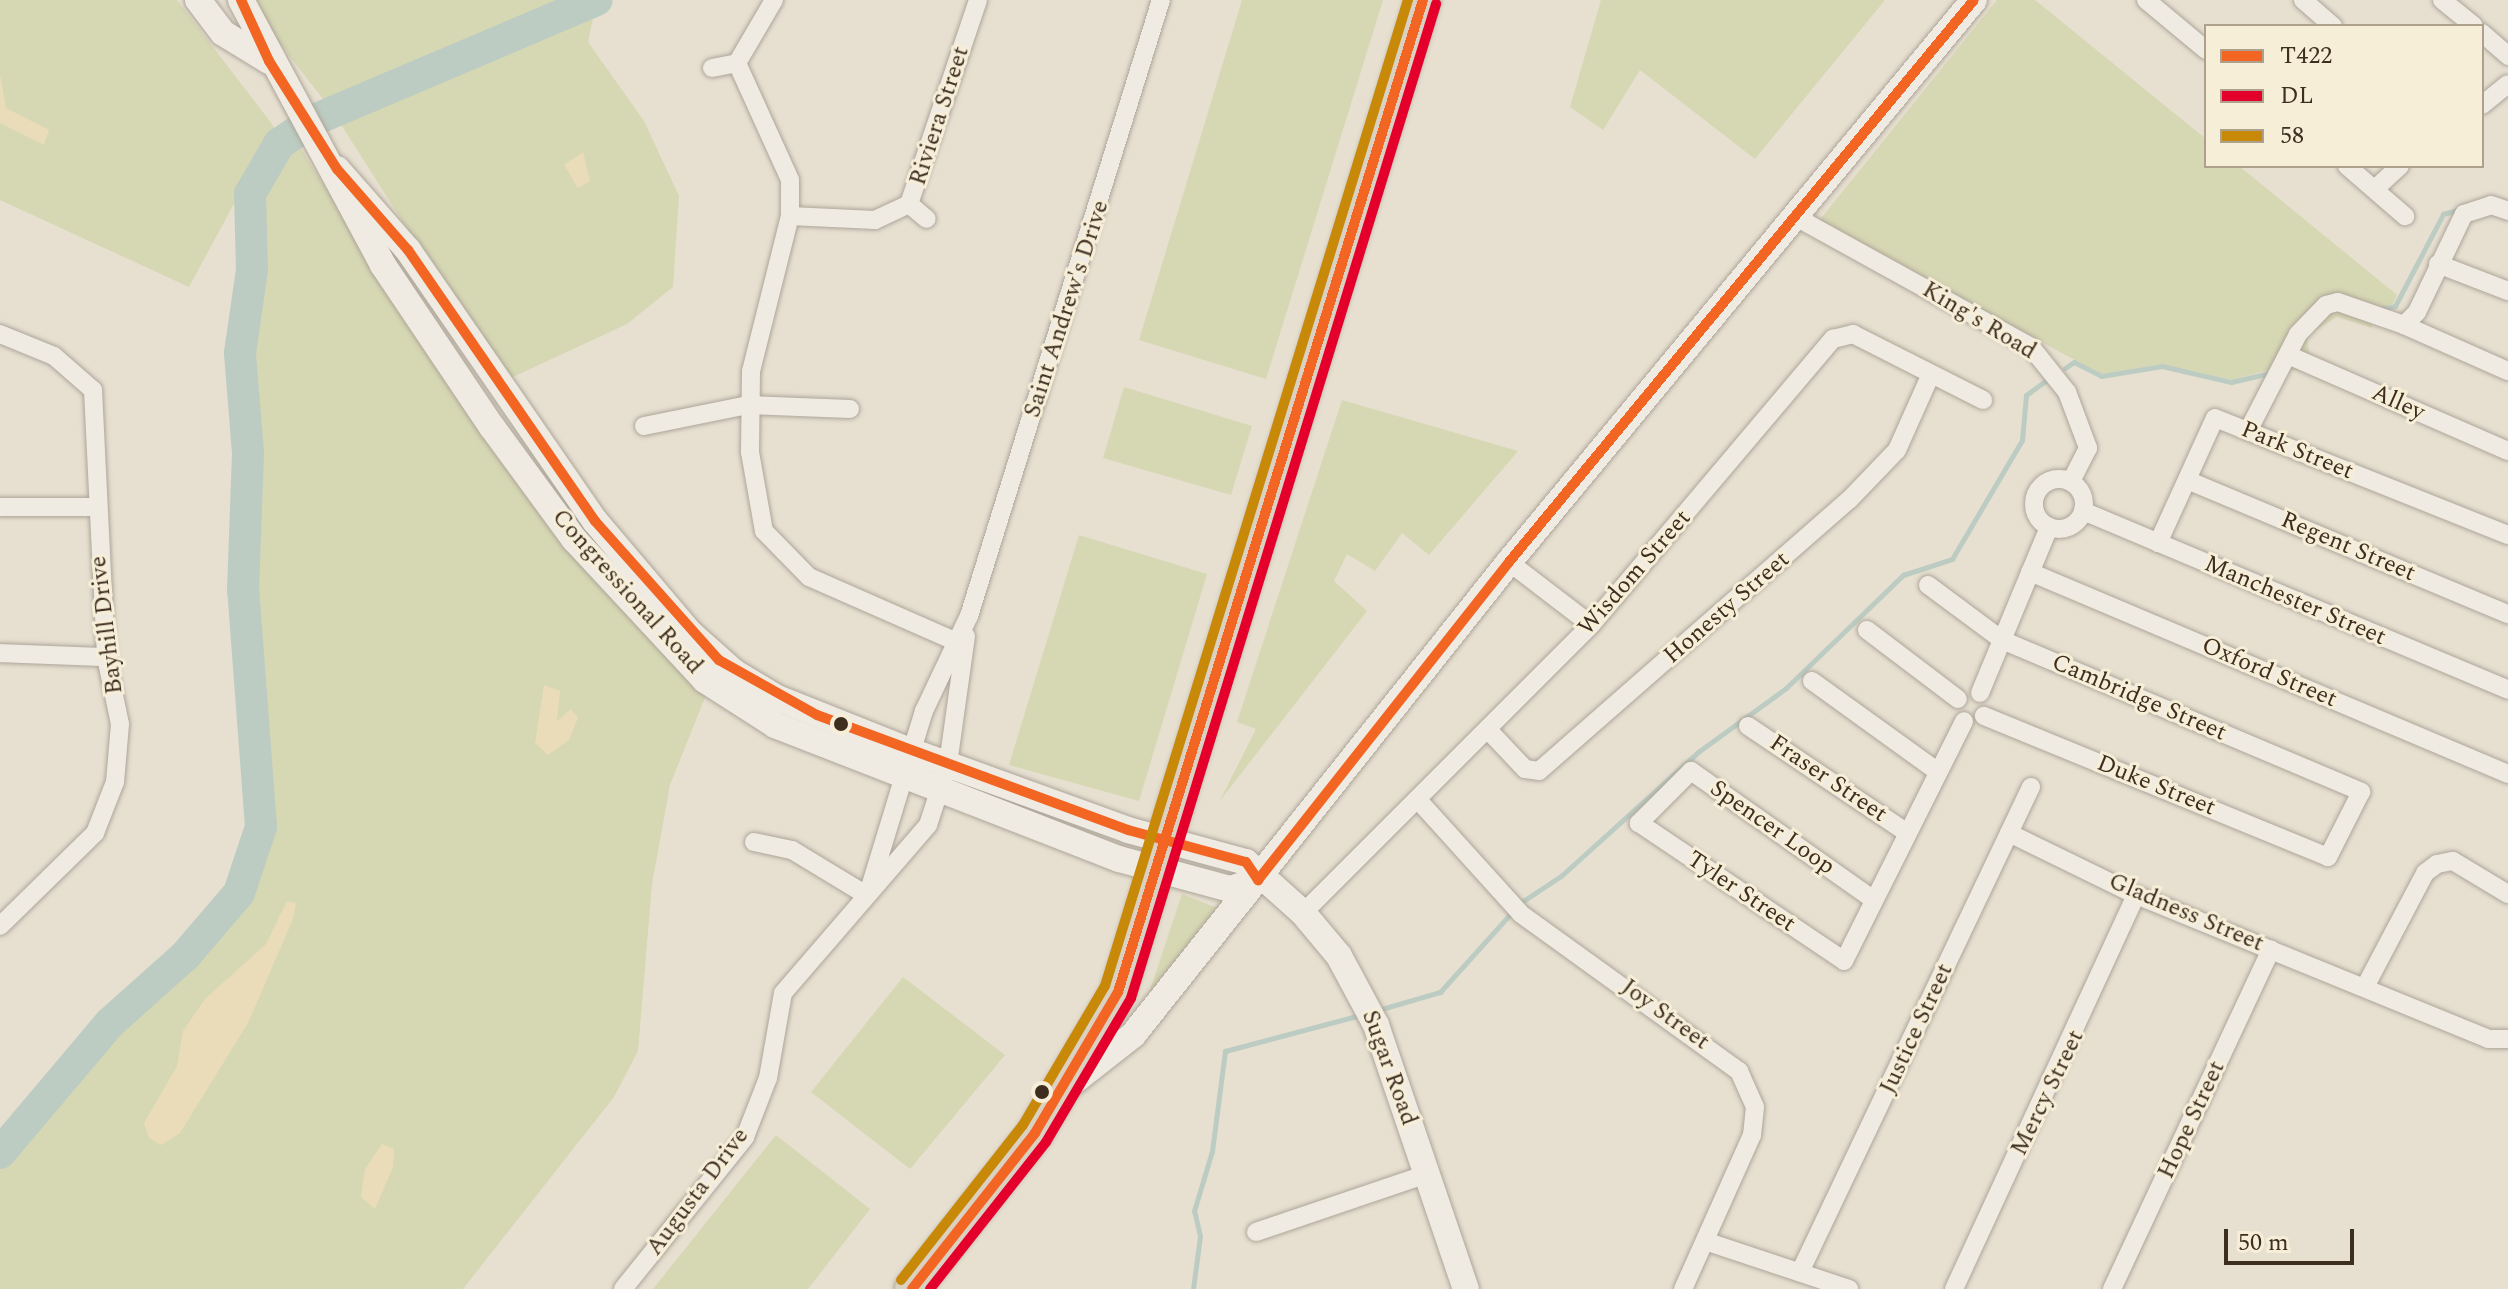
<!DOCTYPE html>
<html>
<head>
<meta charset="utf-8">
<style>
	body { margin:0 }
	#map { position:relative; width:2508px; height:1289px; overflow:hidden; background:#e7e0d1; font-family:Spectral,serif }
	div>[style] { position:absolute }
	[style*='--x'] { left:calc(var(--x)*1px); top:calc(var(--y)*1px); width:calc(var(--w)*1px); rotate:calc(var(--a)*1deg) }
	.green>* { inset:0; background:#d6d7b3 }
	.sand>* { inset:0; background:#eadcb9 }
	.stream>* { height:5px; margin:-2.5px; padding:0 2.5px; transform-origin:2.5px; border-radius:2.5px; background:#bcccc2 }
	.river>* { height:32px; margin:-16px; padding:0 16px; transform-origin:16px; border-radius:16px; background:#bcccc2 }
	.roads { filter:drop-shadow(0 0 2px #ada599) drop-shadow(0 0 2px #ada599) }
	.street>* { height:18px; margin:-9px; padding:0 9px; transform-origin:9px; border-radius:9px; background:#efebe3 }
	.street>.ring { margin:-9px; padding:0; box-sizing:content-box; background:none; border:18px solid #efebe3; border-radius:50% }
	.secondary>* { height:26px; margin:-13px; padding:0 13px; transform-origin:13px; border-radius:13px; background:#efebe3 }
	.highway>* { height:34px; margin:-17px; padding:0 17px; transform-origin:17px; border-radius:17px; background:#dad1c2 }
	.bus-1>* { height:10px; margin:-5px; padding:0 5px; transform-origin:5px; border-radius:5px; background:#f26522 }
	.bus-2>* { height:10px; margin:-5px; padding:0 5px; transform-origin:5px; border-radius:5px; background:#e4002b }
	.bus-3>* { height:10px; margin:-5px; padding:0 5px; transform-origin:5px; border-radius:5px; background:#c88808 }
	.dots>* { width:22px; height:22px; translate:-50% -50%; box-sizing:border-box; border:4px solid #f7eed8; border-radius:50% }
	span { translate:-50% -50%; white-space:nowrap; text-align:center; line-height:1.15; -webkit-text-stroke:6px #f7eed8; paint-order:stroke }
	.street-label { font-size:24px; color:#3d2e20 }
	.legend { position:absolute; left:2204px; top:24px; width:280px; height:144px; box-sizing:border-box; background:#f7eed8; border:2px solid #ada18e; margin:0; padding:10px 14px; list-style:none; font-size:24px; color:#3d2e20 }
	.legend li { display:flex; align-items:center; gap:16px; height:40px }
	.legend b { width:40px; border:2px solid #ada18e }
	.scale { position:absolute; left:2224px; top:1229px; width:130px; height:36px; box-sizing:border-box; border:4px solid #3d2e20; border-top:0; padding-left:10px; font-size:24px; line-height:28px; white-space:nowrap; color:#3d2e20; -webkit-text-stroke:6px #f7eed8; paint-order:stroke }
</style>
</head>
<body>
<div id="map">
	<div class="green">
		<i style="clip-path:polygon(0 0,177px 0,275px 128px,189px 287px,0 200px)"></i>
		<i style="clip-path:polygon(246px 0,597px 0,588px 42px,644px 121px,679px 196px,673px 287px,627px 324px,504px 381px,333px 112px)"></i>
		<i style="clip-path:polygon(1242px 0,1383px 0,1266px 379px,1139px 340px)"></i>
		<i style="clip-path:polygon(1601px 0,1885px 0,1755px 159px,1640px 70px,1603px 130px,1570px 107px)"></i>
		<i style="clip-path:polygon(1997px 0,2035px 0,2206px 139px,2206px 166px,2239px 166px,2397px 295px,2393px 304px,2372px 310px,2372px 328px,2337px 317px,2306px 336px,2313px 371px,2273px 369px,2231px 380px,2162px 364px,2101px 374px,1818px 222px)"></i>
		<i style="clip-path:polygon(294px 138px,477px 425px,706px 695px,670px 785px,652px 884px,638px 1051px,614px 1097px,463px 1289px,0 1289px,0 1153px,110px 1023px,185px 956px,239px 893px,261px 828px,243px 590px,248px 453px,240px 353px,252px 270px,250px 194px,273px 143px)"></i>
		<i style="clip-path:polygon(1124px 387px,1252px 426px,1231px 495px,1103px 458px)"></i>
		<i style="clip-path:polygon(1342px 400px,1518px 451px,1429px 555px,1402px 533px,1375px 571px,1347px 554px,1334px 581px,1367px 611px,1219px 802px,1256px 729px,1237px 722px)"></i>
		<i style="clip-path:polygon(1079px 535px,1207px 574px,1139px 801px,1009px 765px)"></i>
		<i style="clip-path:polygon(1182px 894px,1222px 910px,1145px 1005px)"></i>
		<i style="clip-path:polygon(903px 977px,1005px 1055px,910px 1169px,811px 1092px)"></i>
		<i style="clip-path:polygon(776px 1135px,870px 1209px,808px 1289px,653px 1289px)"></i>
	</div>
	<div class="sand">
		<i style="clip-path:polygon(0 75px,6px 108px,49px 130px,44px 145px,0 123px)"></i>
		<i style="clip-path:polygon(583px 152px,590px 181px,578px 188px,564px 165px)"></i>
		<i style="clip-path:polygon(544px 685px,560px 691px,557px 721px,571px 709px,578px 718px,569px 740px,548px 755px,535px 743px)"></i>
		<i style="clip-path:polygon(287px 901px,296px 903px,293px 919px,248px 1023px,180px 1133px,161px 1145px,149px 1138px,144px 1123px,177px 1066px,183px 1031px,205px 999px,266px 944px)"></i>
		<i style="clip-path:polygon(382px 1144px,394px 1149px,393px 1167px,375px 1209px,361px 1197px,365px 1169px)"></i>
	</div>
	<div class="stream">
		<i style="--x:2380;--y:309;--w:15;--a:-11"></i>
		<i style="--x:2395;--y:306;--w:104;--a:-62.4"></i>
		<i style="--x:2443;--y:214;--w:19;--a:-16"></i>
		<i style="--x:2065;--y:368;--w:11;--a:-34"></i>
		<i style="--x:2074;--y:362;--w:30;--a:27"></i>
		<i style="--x:2101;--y:376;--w:62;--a:-9.3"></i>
		<i style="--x:2162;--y:366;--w:71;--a:13.1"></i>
		<i style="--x:2231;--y:382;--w:44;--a:-13.1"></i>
		<i style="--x:1378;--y:1010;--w:65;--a:-16.2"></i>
		<i style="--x:1440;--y:992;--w:120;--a:-48"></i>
		<i style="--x:1520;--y:903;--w:49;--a:-33.4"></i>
		<i style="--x:1561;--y:876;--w:185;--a:-42.1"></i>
		<i style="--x:1698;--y:752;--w:109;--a:-36"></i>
		<i style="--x:1786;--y:688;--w:163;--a:-44"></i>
		<i style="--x:1903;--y:575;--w:52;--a:-18.1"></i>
		<i style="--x:1952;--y:559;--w:138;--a:-59.5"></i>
		<i style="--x:2022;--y:440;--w:45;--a:-84.9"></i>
		<i style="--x:2026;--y:395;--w:26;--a:-36"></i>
		<i style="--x:1193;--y:1289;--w:53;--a:-82.5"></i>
		<i style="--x:1200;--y:1236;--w:26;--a:-103"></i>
		<i style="--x:1194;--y:1211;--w:63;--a:-73.3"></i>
		<i style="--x:1212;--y:1151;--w:101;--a:-82.6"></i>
		<i style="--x:1225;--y:1051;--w:140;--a:-14.9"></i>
	</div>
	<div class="river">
		<i style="--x:0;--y:1153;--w:170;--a:-49.8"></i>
		<i style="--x:110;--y:1023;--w:101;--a:-41.8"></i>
		<i style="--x:185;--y:956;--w:83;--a:-49.4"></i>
		<i style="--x:239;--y:893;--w:70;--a:-71.6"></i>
		<i style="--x:261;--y:827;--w:238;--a:-94.3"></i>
		<i style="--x:243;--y:590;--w:137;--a:-87.9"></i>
		<i style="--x:248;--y:453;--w:100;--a:-94.6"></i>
		<i style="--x:240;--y:353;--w:84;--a:-81.8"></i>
		<i style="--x:252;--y:270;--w:76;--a:-91.5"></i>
		<i style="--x:250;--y:194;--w:58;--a:-59.9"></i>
		<i style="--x:279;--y:144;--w:42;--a:-34.4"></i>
		<i style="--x:314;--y:120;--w:307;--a:-23"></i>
	</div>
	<div class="roads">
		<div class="street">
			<i style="--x:774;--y:0;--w:73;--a:120.4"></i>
			<i style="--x:737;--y:63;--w:128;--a:65.6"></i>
			<i style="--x:790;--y:180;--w:36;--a:90"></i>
			<i style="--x:790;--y:216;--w:160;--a:104.1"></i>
			<i style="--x:751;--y:371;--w:81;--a:90.7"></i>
			<i style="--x:750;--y:452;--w:80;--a:80"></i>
			<i style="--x:764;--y:531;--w:64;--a:45.6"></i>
			<i style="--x:809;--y:577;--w:169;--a:23.7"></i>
			<i style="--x:2146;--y:0;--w:78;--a:39.8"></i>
			<i style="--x:2303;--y:0;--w:40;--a:41"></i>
			<i style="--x:2442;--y:0;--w:41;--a:39.1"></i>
			<i style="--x:2482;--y:33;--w:35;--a:41"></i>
			<i style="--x:712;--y:68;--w:25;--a:-11"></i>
			<i style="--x:2482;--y:105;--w:33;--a:-39"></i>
			<i style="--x:2347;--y:166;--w:77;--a:40.8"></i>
			<i style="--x:2375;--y:189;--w:34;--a:-43"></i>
			<i style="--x:909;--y:204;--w:23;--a:40"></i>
			<i style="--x:790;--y:216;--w:85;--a:2.7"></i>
			<i style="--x:875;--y:220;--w:38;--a:-25"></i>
			<i style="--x:909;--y:204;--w:215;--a:-71.3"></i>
			<i style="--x:1794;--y:216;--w:271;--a:28.9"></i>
			<i style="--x:2031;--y:347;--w:58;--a:51.3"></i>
			<i style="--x:2067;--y:392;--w:60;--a:69.4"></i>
			<i style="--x:2088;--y:448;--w:38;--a:117"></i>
			<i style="--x:2438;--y:264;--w:75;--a:21.1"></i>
			<i style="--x:2404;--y:325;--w:114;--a:23.9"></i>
			<i style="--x:0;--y:334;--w:58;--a:22.2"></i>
			<i style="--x:54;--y:356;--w:52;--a:41.1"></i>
			<i style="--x:93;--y:390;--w:267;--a:87.2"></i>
			<i style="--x:106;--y:657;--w:68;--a:78.2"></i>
			<i style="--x:120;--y:724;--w:58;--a:94.9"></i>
			<i style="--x:115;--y:782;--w:55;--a:111.4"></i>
			<i style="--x:95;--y:833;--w:133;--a:135.6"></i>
			<i style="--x:2288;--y:355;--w:240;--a:23.6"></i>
			<i style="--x:644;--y:426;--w:106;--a:-11.4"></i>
			<i style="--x:748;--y:405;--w:102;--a:2.2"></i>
			<i style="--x:2248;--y:431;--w:109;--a:-62.7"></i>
			<i style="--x:2298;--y:334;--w:40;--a:-46"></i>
			<i style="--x:2326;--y:305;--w:12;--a:-14"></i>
			<i style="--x:2338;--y:302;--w:70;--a:19.2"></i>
			<i style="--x:2404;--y:325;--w:18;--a:-45"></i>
			<i style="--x:2417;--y:312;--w:109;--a:-64.4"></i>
			<i style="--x:2464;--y:214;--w:28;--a:-18"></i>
			<i style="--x:2491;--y:205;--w:18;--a:19"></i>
			<i class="ring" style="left:2034px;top:479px;width:32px;height:32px"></i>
			<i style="--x:2187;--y:480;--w:348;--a:22.7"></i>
			<i style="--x:0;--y:507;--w:94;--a:0"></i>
			<i style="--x:2083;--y:511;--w:461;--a:22.8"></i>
			<i style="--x:2158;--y:543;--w:137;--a:-65.5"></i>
			<i style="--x:2215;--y:418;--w:315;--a:21.8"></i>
			<i style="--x:1509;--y:562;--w:103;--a:37.5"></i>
			<i style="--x:2030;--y:572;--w:519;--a:22.91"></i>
			<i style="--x:1928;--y:585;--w:92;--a:36.6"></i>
			<i style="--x:2002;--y:640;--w:390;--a:22.9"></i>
			<i style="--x:2361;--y:792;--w:73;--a:116.9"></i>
			<i style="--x:2328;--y:857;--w:372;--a:-157.7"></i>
			<i style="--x:1867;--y:630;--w:114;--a:37.2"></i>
			<i style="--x:0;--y:653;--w:106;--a:2.2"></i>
			<i style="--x:1812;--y:681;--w:155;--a:35.8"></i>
			<i style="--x:1980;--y:693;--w:180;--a:-67.4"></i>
			<i style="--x:1748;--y:726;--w:192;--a:33.9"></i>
			<i style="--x:1490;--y:732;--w:51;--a:46.6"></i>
			<i style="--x:1525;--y:769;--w:14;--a:8"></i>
			<i style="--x:1539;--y:771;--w:412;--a:-41.2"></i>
			<i style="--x:1849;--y:500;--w:69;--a:-46.2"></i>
			<i style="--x:1897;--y:450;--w:83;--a:-65.9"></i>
			<i style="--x:1419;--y:801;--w:152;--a:47.9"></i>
			<i style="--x:1521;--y:914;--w:269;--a:35.8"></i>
			<i style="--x:1739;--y:1071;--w:39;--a:66"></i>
			<i style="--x:1755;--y:1107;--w:28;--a:96"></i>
			<i style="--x:1752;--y:1135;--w:169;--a:114.1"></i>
			<i style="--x:2009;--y:833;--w:141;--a:26"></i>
			<i style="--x:2136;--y:895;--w:380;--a:22.2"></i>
			<i style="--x:2488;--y:1039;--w:20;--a:0"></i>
			<i style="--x:754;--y:842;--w:39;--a:12"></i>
			<i style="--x:792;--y:850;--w:83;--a:31.2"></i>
			<i style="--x:871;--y:884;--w:181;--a:-73"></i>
			<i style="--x:924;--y:711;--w:105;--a:-64.7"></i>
			<i style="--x:969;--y:616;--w:645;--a:-72.69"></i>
			<i style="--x:1874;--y:900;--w:224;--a:-144.8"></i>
			<i style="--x:1691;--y:771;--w:74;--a:135"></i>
			<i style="--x:1639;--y:823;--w:247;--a:33.9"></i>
			<i style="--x:1844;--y:961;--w:268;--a:-63.4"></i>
			<i style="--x:1303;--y:913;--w:407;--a:-45"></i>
			<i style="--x:1591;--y:625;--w:375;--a:-49.8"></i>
			<i style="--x:1833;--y:339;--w:21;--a:-14"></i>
			<i style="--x:1853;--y:334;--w:146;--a:26.9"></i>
			<i style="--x:2365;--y:987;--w:129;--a:-62.2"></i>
			<i style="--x:2425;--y:873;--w:15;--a:-37"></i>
			<i style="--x:2437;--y:864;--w:16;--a:-11"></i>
			<i style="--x:2453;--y:861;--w:64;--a:31"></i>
			<i style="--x:1256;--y:1232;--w:181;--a:-18.7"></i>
			<i style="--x:1705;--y:1241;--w:152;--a:18.4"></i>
			<i style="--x:1801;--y:1270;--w:535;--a:-64.54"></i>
			<i style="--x:623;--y:1289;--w:195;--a:-51.2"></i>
			<i style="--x:745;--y:1137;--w:63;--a:-68.7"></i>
			<i style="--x:768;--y:1078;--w:86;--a:-80"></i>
			<i style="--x:783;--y:993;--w:222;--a:-49.2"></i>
			<i style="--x:928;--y:825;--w:64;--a:-71.8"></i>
			<i style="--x:948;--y:764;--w:129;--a:-82"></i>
			<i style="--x:1954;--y:1289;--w:434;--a:-65.2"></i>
			<i style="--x:2112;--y:1289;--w:375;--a:-64.9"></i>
		</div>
		<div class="secondary">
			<i style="--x:198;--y:0;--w:41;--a:52.9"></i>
			<i style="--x:223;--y:33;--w:54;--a:31.3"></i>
			<i style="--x:241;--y:0;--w:301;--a:61.8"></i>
			<i style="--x:383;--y:265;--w:195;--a:56.1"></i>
			<i style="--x:492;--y:427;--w:139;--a:53.8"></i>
			<i style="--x:574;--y:539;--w:192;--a:47.1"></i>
			<i style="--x:705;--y:680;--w:83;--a:32.7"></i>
			<i style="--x:775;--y:725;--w:369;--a:21.3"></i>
			<i style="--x:1119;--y:859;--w:115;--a:15.1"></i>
			<i style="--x:1230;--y:889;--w:29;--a:-18"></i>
			<i style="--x:337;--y:169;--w:108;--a:48.8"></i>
			<i style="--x:408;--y:250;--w:329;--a:55.4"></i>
			<i style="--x:595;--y:521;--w:147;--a:49.7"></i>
			<i style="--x:690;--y:633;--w:59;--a:41.6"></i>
			<i style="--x:734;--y:672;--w:50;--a:31.2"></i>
			<i style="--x:777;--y:698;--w:146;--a:21.7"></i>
			<i style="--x:913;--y:752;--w:229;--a:19.9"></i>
			<i style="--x:1128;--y:830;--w:122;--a:15.2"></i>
			<i style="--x:1246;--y:862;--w:76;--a:41.8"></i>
			<i style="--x:1303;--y:913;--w:56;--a:50.1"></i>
			<i style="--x:1339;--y:956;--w:78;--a:61.8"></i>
			<i style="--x:1376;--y:1025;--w:279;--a:71.2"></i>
			<i style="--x:1068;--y:1086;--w:83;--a:-38.1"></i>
			<i style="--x:1133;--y:1035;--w:604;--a:-51.52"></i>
			<i style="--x:1509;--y:562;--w:729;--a:-50.4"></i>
		</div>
		<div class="highway">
			<i style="--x:912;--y:1289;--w:199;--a:-51.7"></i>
			<i style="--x:1035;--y:1133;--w:164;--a:-59.5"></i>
			<i style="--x:1118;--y:992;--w:1038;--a:-72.91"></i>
		</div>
	</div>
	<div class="bus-1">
		<i style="--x:241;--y:0;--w:67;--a:65.3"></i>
		<i style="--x:269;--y:61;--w:128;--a:57.8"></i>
		<i style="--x:337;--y:169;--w:108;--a:48.8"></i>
		<i style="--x:408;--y:250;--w:329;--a:55.4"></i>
		<i style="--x:595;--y:521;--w:186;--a:48.3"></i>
		<i style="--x:719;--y:660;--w:112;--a:29.3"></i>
		<i style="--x:817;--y:715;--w:332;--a:20.3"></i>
		<i style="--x:1128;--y:830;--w:122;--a:15.2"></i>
		<i style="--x:1246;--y:862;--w:22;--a:56"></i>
		<i style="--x:1258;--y:880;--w:405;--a:-51.7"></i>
		<i style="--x:1509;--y:562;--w:729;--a:-50.4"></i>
		<i style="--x:912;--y:1289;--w:199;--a:-51.7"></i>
		<i style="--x:1035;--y:1133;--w:164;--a:-59.5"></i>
		<i style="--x:1118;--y:992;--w:1038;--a:-72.91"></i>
	</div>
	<div class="bus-2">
		<i style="--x:930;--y:1289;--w:187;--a:-51.7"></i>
		<i style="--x:1046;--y:1142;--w:167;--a:-59.4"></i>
		<i style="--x:1131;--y:998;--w:1040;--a:-72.94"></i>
	</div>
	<div class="bus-3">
		<i style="--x:901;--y:1280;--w:197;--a:-51.8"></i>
		<i style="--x:1023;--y:1125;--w:161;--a:-59.5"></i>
		<i style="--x:1105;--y:986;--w:1032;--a:-72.92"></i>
	</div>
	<div class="dots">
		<i style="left:841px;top:724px;background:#3d2e20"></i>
		<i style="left:1042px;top:1092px;background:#3d2e20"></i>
	</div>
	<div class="street-label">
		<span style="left:940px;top:116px;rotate:-72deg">Riviera Street</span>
		<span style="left:1067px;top:309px;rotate:-72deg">Saint Andrew's Drive</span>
		<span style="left:1979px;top:321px;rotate:31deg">King's Road</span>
		<span style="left:2398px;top:403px;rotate:24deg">Alley</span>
		<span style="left:2297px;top:451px;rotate:22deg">Park Street</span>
		<span style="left:2348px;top:547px;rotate:23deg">Regent Street</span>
		<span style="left:1635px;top:573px;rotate:-49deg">Wisdom Street</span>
		<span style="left:627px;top:592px;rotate:48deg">Congressional Road</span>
		<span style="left:2295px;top:601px;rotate:23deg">Manchester Street</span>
		<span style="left:1727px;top:608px;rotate:-41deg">Honesty Street</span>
		<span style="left:107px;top:625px;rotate:-97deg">Bayhill Drive</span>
		<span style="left:2269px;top:673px;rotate:23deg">Oxford Street</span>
		<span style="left:2139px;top:698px;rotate:23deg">Cambridge Street</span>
		<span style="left:1828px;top:779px;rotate:34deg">Fraser Street</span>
		<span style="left:2156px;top:786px;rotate:22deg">Duke Street</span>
		<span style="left:1772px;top:828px;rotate:35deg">Spencer Loop</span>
		<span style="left:1741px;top:892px;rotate:34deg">Tyler Street</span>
		<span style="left:2186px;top:913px;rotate:23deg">Gladness Street</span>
		<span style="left:1665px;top:1015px;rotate:36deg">Joy Street</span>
		<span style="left:1917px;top:1029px;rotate:-65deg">Justice Street</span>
		<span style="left:1389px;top:1068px;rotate:70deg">Sugar Road</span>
		<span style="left:2048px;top:1093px;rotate:-64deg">Mercy Street</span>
		<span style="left:2192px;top:1120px;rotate:-65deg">Hope Street</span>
		<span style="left:698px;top:1192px;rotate:-53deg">Augusta Drive</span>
	</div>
	<ul class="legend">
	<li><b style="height:10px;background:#f26522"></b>T422</li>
	<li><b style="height:10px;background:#e4002b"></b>DL</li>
	<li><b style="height:10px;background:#c88808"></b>58</li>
	</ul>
	<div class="scale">50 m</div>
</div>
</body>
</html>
